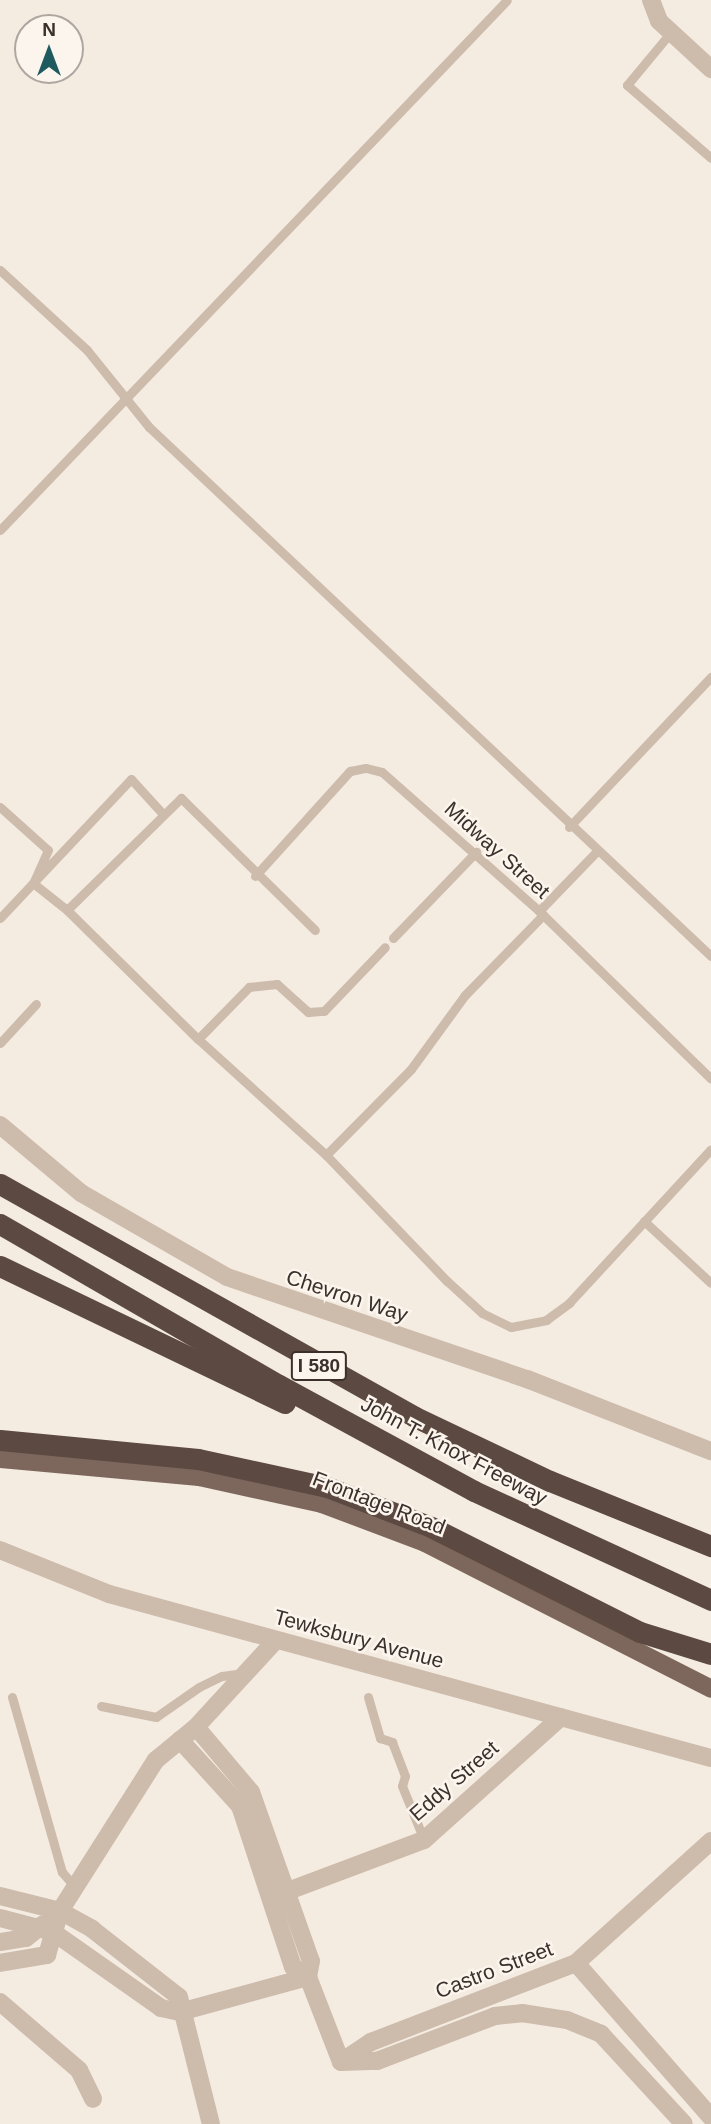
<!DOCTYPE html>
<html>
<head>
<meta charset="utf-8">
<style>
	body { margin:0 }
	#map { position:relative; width:711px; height:2124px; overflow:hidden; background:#f4ebe1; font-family:Helvetica,sans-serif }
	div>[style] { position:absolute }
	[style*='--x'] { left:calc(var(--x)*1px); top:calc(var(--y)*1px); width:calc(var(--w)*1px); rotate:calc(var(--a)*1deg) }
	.service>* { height:9px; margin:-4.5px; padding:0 4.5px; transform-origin:4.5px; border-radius:4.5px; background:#cdbbac }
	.minor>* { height:18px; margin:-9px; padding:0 9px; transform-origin:9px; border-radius:9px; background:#cdbbac }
	.tertiary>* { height:18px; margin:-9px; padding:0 9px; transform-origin:9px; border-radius:9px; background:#cdbbac }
	.primary>* { height:18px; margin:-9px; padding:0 9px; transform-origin:9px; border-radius:9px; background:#7d675c }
	.motorway>* { height:21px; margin:-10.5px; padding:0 10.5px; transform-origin:10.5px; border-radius:10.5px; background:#5c4a42 }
	span { translate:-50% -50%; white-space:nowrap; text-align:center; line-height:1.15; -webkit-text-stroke:5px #fbf5ee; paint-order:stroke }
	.shield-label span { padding:2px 5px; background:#fbf5ee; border:2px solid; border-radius:5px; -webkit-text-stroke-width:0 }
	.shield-label { font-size:19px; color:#3b302b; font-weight:700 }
	.street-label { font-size:21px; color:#3b302b }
	.north { position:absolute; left:14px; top:14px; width:70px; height:70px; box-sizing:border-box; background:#fbf5ee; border:2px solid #aea6a0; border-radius:50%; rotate:0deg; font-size:19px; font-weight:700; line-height:28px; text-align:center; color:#3b302b }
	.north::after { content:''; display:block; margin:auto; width:24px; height:32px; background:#1f5a5e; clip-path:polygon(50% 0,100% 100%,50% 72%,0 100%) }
</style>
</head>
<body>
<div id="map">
	<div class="service">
		<i style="--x:671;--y:32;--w:69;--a:129.7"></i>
		<i style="--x:627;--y:85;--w:111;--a:41"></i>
		<i style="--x:0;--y:270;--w:118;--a:42.6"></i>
		<i style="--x:87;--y:350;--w:99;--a:51.2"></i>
		<i style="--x:149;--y:427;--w:772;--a:43.27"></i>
		<i style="--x:0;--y:530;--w:733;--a:-46.27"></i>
		<i style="--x:0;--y:807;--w:64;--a:41.9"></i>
		<i style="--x:48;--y:850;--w:36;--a:114"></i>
		<i style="--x:33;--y:883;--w:43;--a:38.5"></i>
		<i style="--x:67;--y:910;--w:184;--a:44.6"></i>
		<i style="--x:198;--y:1039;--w:173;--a:42.2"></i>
		<i style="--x:326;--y:1155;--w:175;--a:46.2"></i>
		<i style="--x:447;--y:1281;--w:47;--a:42.4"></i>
		<i style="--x:482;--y:1313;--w:32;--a:26"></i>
		<i style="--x:511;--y:1327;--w:36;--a:-11"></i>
		<i style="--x:546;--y:1320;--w:29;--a:-36"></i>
		<i style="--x:569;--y:1303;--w:209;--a:-47.3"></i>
		<i style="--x:569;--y:827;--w:207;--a:-46.6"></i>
		<i style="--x:255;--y:876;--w:142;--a:-47.9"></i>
		<i style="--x:350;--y:771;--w:16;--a:-11"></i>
		<i style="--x:366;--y:768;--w:16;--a:14"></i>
		<i style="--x:382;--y:772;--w:210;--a:41.5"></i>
		<i style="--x:539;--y:911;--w:240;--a:44.3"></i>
		<i style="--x:67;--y:910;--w:160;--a:-44.5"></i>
		<i style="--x:181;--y:798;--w:188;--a:44.6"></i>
		<i style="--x:539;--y:911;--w:82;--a:-46"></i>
		<i style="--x:0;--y:918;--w:191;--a:-46.7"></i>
		<i style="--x:131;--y:779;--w:47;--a:47.6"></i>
		<i style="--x:393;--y:938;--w:120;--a:-46"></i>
		<i style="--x:198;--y:1039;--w:73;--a:-45.6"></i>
		<i style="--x:249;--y:987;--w:28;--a:-6"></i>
		<i style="--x:277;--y:984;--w:42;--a:42.1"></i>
		<i style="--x:308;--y:1012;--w:16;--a:-4"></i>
		<i style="--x:324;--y:1011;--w:88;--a:-46.4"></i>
		<i style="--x:0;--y:1043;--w:53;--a:-47.3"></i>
		<i style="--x:326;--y:1155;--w:121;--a:-45.3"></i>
		<i style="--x:411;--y:1069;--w:92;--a:-53.9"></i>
		<i style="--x:465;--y:995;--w:112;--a:-45.7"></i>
		<i style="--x:644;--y:1221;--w:91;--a:42.8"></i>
		<i style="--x:12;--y:1697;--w:182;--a:74.1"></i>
		<i style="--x:62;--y:1872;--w:23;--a:49"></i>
		<i style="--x:368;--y:1697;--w:43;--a:73.7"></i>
		<i style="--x:380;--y:1738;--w:13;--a:18"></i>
		<i style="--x:392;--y:1742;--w:36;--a:69"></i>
		<i style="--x:405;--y:1776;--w:10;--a:107"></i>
		<i style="--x:402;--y:1786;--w:58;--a:67.8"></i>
		<i style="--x:101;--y:1706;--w:56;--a:11.3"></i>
		<i style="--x:156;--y:1717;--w:52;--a:-34.9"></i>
		<i style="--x:199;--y:1687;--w:25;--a:-26"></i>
		<i style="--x:222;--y:1676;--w:22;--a:-8"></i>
	</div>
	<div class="minor">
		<i style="--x:651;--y:0;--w:22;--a:69"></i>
		<i style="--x:659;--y:21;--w:71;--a:42.7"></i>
		<i style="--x:0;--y:1550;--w:118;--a:22"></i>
		<i style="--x:109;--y:1594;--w:624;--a:15.24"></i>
		<i style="--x:196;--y:1727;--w:85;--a:49.8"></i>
		<i style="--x:251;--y:1792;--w:179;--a:70.5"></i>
		<i style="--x:311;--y:1961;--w:16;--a:101"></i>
		<i style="--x:180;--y:1740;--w:89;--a:47.7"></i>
		<i style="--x:240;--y:1806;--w:169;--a:71.8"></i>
		<i style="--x:293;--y:1967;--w:18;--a:34"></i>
		<i style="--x:308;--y:1977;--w:91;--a:68.8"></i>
		<i style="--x:288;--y:1891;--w:145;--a:-20.6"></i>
		<i style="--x:424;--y:1840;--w:184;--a:-41.9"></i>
		<i style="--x:0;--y:1896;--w:62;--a:14"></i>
		<i style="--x:60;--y:1911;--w:37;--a:29"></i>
		<i style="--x:92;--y:1929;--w:110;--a:38"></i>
		<i style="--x:179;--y:1997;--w:131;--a:75.9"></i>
		<i style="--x:0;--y:1918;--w:55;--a:14.8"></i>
		<i style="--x:53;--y:1932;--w:132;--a:35.1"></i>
		<i style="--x:161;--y:2008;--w:19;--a:12"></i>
		<i style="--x:180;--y:2012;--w:133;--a:-15.3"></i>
		<i style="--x:0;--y:1942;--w:26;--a:-9"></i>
		<i style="--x:26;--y:1938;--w:22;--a:-39"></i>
		<i style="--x:0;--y:1963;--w:48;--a:-9.7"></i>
		<i style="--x:47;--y:1955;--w:46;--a:-73.5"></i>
		<i style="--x:60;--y:1911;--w:179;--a:-57.6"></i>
		<i style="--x:156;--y:1760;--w:52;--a:-39.5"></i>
		<i style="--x:196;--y:1727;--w:118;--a:-47.4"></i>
		<i style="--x:576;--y:1963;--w:205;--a:48.8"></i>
		<i style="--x:0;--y:2002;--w:104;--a:40.7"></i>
		<i style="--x:79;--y:2070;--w:32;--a:64"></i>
		<i style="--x:341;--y:2062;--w:36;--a:-34"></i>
		<i style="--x:371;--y:2042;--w:220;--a:-21.1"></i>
		<i style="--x:576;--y:1963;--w:182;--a:-42.1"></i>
		<i style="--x:341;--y:2062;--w:36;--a:-2"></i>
		<i style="--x:377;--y:2061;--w:126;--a:-20.9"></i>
		<i style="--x:495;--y:2016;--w:27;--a:-6"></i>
		<i style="--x:522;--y:2013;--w:46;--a:8.8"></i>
		<i style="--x:567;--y:2020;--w:37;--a:22"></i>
		<i style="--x:601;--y:2034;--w:122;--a:47.3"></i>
	</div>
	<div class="tertiary">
		<i style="--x:0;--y:1125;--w:106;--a:40"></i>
		<i style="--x:81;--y:1193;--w:168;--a:29.9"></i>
		<i style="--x:227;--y:1277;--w:317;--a:18.8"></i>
		<i style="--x:527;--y:1379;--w:198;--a:21.4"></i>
	</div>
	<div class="primary">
		<i style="--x:0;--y:1459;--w:200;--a:5.2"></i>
		<i style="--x:199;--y:1477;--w:126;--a:12.4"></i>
		<i style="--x:322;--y:1504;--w:110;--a:20.7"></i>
		<i style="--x:425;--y:1543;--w:321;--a:27"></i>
	</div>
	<div class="motorway">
		<i style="--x:0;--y:1184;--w:476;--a:29.3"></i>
		<i style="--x:415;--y:1417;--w:149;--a:25.4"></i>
		<i style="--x:550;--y:1481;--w:174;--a:22"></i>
		<i style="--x:0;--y:1224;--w:322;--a:30"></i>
		<i style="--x:279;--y:1385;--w:222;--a:28.5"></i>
		<i style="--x:474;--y:1491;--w:261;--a:24.7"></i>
		<i style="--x:0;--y:1266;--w:316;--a:25.7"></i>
		<i style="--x:0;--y:1440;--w:199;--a:5.5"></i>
		<i style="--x:198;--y:1459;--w:132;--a:12.2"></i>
		<i style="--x:327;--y:1487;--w:111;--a:21"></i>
		<i style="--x:431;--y:1527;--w:234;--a:26.7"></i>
		<i style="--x:640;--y:1632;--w:74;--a:17.2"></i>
	</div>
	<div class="shield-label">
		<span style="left:319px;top:1366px">I 580</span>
	</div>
	<div class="street-label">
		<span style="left:497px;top:850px;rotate:42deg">Midway Street</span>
		<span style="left:347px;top:1296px;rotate:18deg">Chevron Way</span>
		<span style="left:454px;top:1451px;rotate:28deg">John T. Knox Freeway</span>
		<span style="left:379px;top:1503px;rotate:21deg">Frontage Road</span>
		<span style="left:359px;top:1639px;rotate:15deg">Tewksbury Avenue</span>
		<span style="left:454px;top:1781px;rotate:-41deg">Eddy Street</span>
		<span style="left:494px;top:1970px;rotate:-21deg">Castro Street</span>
	</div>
	<div class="north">N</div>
</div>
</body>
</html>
